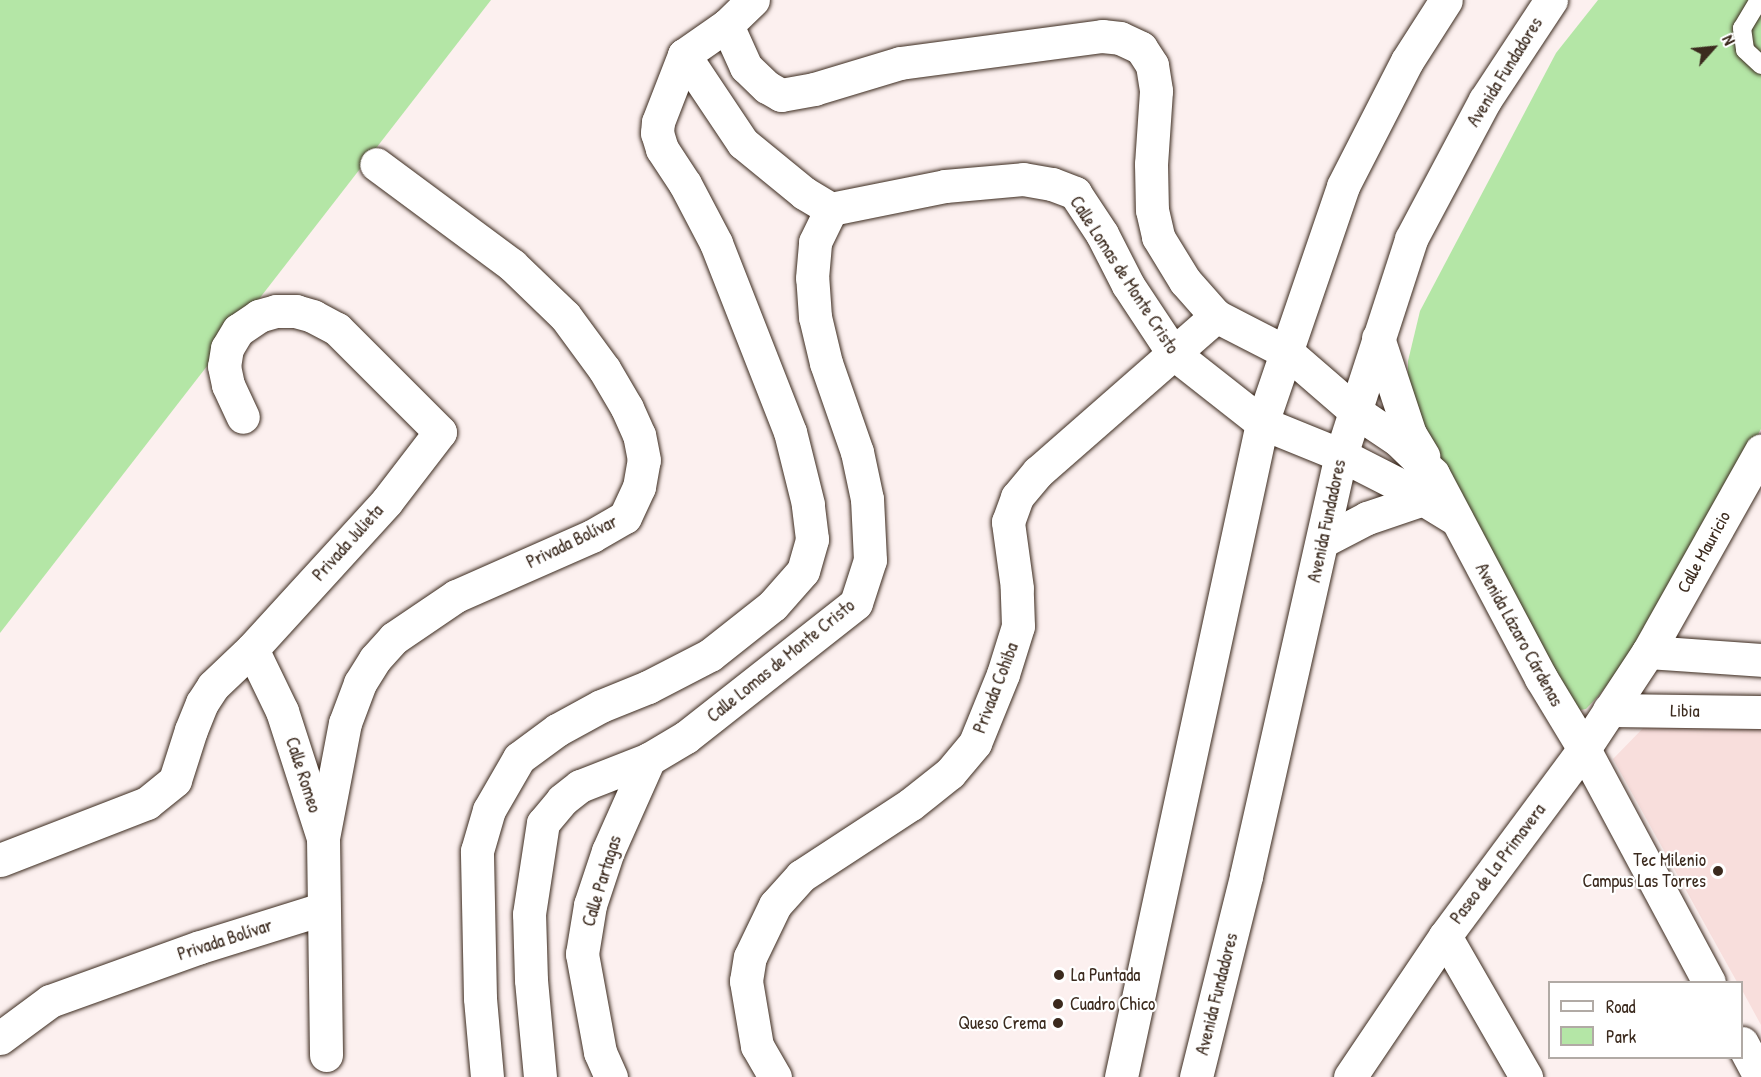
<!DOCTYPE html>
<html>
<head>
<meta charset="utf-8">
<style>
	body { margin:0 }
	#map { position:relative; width:1761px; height:1077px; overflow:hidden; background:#fcf0ef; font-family:"Patrick Hand",sans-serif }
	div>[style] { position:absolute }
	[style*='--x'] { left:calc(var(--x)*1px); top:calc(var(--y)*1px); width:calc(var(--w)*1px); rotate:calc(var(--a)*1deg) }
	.built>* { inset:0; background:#f8dedc }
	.green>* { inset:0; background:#b4e6a6 }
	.roads { filter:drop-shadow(0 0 2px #3b2a1e) drop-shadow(0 0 2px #3b2a1e) }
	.lane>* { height:18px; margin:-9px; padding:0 9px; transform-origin:9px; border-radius:9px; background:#fff }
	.street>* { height:33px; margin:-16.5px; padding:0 16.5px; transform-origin:16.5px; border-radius:16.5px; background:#fff }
	.secondary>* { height:33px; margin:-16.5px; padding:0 16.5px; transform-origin:16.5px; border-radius:16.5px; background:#fff }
	.dots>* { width:16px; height:16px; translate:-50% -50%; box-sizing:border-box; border:3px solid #fff; border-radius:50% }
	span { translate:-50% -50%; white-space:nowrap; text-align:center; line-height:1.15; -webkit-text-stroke:4.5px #fff; paint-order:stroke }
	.street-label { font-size:18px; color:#3b2a1e }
	.poi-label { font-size:18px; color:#3b2a1e }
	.right { translate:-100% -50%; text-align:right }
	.left { translate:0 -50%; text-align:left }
	.legend { position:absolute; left:1548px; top:981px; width:195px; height:78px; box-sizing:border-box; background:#fff; border:2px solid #b1aaa5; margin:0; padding:8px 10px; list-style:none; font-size:18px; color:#3b2a1e }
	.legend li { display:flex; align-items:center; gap:12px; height:30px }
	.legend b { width:30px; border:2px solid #b1aaa5 }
	.north { position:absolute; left:1683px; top:18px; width:60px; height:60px; -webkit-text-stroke:4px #fff; paint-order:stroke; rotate:63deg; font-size:16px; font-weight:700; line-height:24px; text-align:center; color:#3b2a1e }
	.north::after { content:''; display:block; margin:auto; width:21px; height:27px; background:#3b2a1e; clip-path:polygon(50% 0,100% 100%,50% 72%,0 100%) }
</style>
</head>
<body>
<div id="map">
	<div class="built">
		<i style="clip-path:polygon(1647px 724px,1761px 726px,1761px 1025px,1742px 990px,1742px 982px,1737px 982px,1613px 759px)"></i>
	</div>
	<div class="green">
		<i style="clip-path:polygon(0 0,491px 0,0 633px)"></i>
		<i style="clip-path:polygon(1598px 0,1761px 0,1761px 429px,1651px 627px,1600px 694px,1586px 709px,1574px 711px,1564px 700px,1429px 435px,1408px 392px,1408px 361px,1420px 311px,1556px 53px)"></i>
	</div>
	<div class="roads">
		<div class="lane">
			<i style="--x:1759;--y:0;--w:33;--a:121"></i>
			<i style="--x:1742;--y:28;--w:22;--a:82"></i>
			<i style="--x:1745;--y:50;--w:22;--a:43"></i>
		</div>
		<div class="street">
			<i style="--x:727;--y:25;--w:46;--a:65.7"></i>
			<i style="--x:746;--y:67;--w:29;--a:44"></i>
			<i style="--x:767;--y:87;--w:16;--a:30"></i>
			<i style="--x:781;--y:95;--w:34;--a:-10"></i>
			<i style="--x:814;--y:89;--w:90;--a:-16.8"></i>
			<i style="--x:900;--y:63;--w:204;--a:-7.6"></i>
			<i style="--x:1102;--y:36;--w:18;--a:6"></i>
			<i style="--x:1120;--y:38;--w:23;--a:25"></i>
			<i style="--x:1141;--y:48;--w:20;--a:57"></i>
			<i style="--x:1152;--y:65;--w:26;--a:81"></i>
			<i style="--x:1156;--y:91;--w:73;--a:93.9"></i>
			<i style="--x:1151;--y:164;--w:46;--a:88.8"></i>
			<i style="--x:1152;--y:210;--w:28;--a:77"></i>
			<i style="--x:1158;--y:237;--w:52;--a:58.5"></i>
			<i style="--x:1185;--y:281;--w:47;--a:48.5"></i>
			<i style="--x:1216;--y:316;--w:81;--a:27.2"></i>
			<i style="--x:684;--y:55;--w:106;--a:56.2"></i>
			<i style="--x:743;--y:143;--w:79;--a:39.3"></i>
			<i style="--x:804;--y:193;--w:31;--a:31"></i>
			<i style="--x:252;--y:649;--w:69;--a:64.2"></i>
			<i style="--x:282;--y:711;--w:133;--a:72.1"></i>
			<i style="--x:323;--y:838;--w:217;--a:89.2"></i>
			<i style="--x:1648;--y:652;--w:231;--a:-60.7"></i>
			<i style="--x:323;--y:838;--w:117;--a:-79.2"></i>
			<i style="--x:345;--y:723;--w:43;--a:-69.4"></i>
			<i style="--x:360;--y:683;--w:28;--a:-58"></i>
			<i style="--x:375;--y:659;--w:28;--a:-48"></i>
			<i style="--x:394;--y:638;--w:75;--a:-34.1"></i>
			<i style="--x:456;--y:596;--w:149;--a:-23.8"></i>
			<i style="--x:592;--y:536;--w:38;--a:-30"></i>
			<i style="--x:625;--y:517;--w:33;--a:-65"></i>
			<i style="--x:639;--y:487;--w:27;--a:-80"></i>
			<i style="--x:644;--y:460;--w:25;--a:-101"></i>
			<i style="--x:639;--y:435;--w:30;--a:-114"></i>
			<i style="--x:627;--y:408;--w:45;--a:-120.5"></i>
			<i style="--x:604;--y:369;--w:66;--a:-126.3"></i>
			<i style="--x:565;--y:316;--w:74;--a:-136.1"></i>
			<i style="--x:512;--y:265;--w:169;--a:-143.4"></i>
			<i style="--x:0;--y:860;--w:158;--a:-21.2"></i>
			<i style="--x:147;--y:803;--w:36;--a:-39"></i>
			<i style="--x:175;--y:780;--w:52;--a:-72.3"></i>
			<i style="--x:191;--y:730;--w:29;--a:-68"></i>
			<i style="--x:202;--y:703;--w:20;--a:-57"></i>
			<i style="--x:213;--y:686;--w:54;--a:-43.5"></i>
			<i style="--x:252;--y:649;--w:200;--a:-47.6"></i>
			<i style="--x:387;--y:501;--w:87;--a:-52.5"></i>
			<i style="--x:440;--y:432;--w:146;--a:-135"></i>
			<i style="--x:337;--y:329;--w:27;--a:-152"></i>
			<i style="--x:313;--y:316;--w:18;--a:-164"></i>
			<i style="--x:296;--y:311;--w:20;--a:180"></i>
			<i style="--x:276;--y:311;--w:18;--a:164"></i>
			<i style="--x:259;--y:316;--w:25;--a:146"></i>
			<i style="--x:238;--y:330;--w:21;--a:121"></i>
			<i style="--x:227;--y:348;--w:18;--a:99"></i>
			<i style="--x:224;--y:366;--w:19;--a:78"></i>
			<i style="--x:228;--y:385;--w:35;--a:65"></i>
			<i style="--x:1445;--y:936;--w:163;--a:60.1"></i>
			<i style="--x:0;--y:1038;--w:62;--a:-36.5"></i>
			<i style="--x:50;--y:1001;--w:159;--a:-19.8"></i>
			<i style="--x:200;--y:947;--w:128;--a:-17.3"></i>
			<i style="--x:487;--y:1077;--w:79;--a:-95.1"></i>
			<i style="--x:480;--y:998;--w:147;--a:-91.2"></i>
			<i style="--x:477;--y:851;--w:43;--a:-73.7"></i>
			<i style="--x:489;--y:810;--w:60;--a:-60"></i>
			<i style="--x:519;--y:758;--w:47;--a:-36.4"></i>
			<i style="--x:557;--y:730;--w:50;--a:-28.6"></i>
			<i style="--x:601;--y:706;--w:51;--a:-22"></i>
			<i style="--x:648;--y:687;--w:70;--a:-27.3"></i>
			<i style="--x:710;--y:655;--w:80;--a:-38.4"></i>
			<i style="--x:773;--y:605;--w:45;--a:-48.6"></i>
			<i style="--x:803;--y:571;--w:33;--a:-74"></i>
			<i style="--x:812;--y:539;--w:35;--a:-97"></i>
			<i style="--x:808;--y:504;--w:74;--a:-104"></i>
			<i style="--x:790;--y:432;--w:203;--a:-111.4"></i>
			<i style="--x:716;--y:243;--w:67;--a:-117.7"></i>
			<i style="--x:685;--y:184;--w:42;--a:-123.3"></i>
			<i style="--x:662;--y:149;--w:17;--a:-107"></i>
			<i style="--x:657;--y:133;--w:11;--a:-85"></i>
			<i style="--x:658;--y:122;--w:72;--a:-68.8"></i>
			<i style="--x:684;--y:55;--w:52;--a:-34.9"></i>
			<i style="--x:727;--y:25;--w:36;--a:-44"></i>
			<i style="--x:540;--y:1077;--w:97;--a:-95.3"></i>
			<i style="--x:531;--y:980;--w:66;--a:-91.7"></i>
			<i style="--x:529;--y:914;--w:92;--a:-81.3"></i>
			<i style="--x:543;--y:823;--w:30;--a:-50"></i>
			<i style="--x:562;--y:800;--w:23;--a:-38"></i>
			<i style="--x:580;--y:786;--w:74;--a:-21.4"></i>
			<i style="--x:649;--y:759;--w:43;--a:-30.7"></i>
			<i style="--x:686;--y:737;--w:216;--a:-38.2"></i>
			<i style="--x:856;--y:603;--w:45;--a:-72"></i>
			<i style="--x:870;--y:560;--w:61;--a:-92.8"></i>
			<i style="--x:867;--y:499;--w:48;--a:-102"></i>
			<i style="--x:857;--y:452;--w:94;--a:-109.2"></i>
			<i style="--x:826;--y:363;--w:47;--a:-103.4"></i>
			<i style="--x:815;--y:317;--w:39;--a:-94"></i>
			<i style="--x:812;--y:278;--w:36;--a:-85"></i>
			<i style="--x:815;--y:242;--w:37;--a:-64"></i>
			<i style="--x:831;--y:209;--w:116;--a:-11.4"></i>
			<i style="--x:945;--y:186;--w:78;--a:-5.1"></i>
			<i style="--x:1023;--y:179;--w:29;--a:10"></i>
			<i style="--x:1052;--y:184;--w:25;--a:21"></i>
			<i style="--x:1075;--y:193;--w:49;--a:56.6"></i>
			<i style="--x:1102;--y:234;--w:57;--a:63"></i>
			<i style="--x:1128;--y:285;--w:82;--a:56.5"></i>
			<i style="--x:1173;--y:353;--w:113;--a:38.2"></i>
			<i style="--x:611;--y:1077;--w:27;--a:-114"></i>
			<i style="--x:600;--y:1052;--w:100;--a:-100.4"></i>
			<i style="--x:582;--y:954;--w:50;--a:-80.7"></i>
			<i style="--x:590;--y:905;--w:57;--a:-71.6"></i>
			<i style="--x:608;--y:851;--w:101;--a:-66"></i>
			<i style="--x:775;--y:1077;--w:36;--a:-120"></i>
			<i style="--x:757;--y:1046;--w:66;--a:-99.6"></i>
			<i style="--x:746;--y:981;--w:24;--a:-81"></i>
			<i style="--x:750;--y:957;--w:58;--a:-64.3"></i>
			<i style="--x:775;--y:905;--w:39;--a:-48"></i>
			<i style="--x:801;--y:876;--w:131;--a:-33.2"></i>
			<i style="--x:911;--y:804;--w:50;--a:-38.5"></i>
			<i style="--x:950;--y:773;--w:39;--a:-50"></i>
			<i style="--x:975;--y:743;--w:74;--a:-67.9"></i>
			<i style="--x:1003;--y:674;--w:50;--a:-72.6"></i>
			<i style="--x:1018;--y:626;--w:38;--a:-92"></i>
			<i style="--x:1017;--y:588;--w:67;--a:-97.8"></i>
			<i style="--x:1008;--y:522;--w:27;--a:-70"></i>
			<i style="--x:1017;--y:497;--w:33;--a:-50"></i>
			<i style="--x:1038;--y:472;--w:237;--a:-41.2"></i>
		</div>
		<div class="secondary">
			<i style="--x:1378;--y:338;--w:101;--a:71.6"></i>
			<i style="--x:1410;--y:434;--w:26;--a:59"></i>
			<i style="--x:1288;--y:353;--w:89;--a:40.9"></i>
			<i style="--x:1355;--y:411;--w:52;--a:34"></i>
			<i style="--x:1398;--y:440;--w:49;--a:44.2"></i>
			<i style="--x:1433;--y:474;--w:231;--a:62.1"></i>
			<i style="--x:1541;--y:678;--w:83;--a:58.8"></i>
			<i style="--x:1584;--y:749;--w:264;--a:61.8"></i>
			<i style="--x:1262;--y:423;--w:85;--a:22.1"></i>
			<i style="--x:1341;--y:455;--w:66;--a:27"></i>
			<i style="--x:1400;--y:485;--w:66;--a:31.3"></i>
			<i style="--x:1323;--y:541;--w:50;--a:-27.6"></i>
			<i style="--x:1367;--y:518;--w:59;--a:-18.7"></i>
			<i style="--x:1609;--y:710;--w:152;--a:0.8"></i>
			<i style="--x:1742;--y:1043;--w:38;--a:62"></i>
			<i style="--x:1121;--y:1077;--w:669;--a:-77.83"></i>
			<i style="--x:1262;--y:423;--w:250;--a:-71.1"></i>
			<i style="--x:1343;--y:186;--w:140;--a:-62.9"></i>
			<i style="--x:1407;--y:61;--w:72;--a:-57.4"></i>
			<i style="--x:1196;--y:1077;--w:207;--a:-76"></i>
			<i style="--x:1246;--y:876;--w:432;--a:-77.3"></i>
			<i style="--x:1341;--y:455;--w:227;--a:-72"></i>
			<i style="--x:1411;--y:239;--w:157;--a:-62"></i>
			<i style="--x:1485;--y:100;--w:120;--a:-56.6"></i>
			<i style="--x:1350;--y:1077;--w:170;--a:-56"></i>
			<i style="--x:1445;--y:936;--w:233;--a:-53.4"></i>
			<i style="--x:1584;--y:749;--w:116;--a:-56.6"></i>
			<i style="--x:1648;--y:652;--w:113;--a:4"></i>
		</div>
	</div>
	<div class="dots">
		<i style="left:1718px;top:871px;background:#3b2a1e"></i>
		<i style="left:1059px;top:975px;background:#3b2a1e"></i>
		<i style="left:1058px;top:1004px;background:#3b2a1e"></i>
		<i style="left:1058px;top:1023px;background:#3b2a1e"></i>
	</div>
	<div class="street-label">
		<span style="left:1505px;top:72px;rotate:-58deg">Avenida Fundadores</span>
		<span style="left:1124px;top:275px;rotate:57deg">Calle Lomas de Monte Cristo</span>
		<span style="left:1327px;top:521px;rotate:-78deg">Avenida Fundadores</span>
		<span style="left:572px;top:542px;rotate:-26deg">Privada Bolívar</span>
		<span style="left:348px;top:543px;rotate:-48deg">Privada Julieta</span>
		<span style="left:1704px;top:552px;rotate:-61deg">Calle Mauricio</span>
		<span style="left:1519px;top:635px;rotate:61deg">Avenida Lázaro Cárdenas</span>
		<span style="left:781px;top:661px;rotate:-39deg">Calle Lomas de Monte Cristo</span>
		<span style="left:996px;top:688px;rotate:-69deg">Privada Cohiba</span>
		<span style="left:1685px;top:711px;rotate:1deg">Libia</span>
		<span style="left:303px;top:775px;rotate:72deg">Calle Romeo</span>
		<span style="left:1498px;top:864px;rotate:-53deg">Paseo de La Primavera</span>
		<span style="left:602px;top:881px;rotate:-73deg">Calle Partagas</span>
		<span style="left:225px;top:940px;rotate:-18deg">Privada Bolívar</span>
		<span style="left:1217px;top:994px;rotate:-76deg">Avenida Fundadores</span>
	</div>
	<div class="poi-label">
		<span class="right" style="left:1706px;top:871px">Tec Milenio<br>Campus Las Torres</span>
		<span class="left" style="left:1071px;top:975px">La Puntada</span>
		<span class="left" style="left:1070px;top:1004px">Cuadro Chico</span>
		<span class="right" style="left:1046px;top:1023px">Queso Crema</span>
	</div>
	<ul class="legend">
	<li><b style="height:8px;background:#fff"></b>Road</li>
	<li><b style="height:16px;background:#b4e6a6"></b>Park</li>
	</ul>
	<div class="north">N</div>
</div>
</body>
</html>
